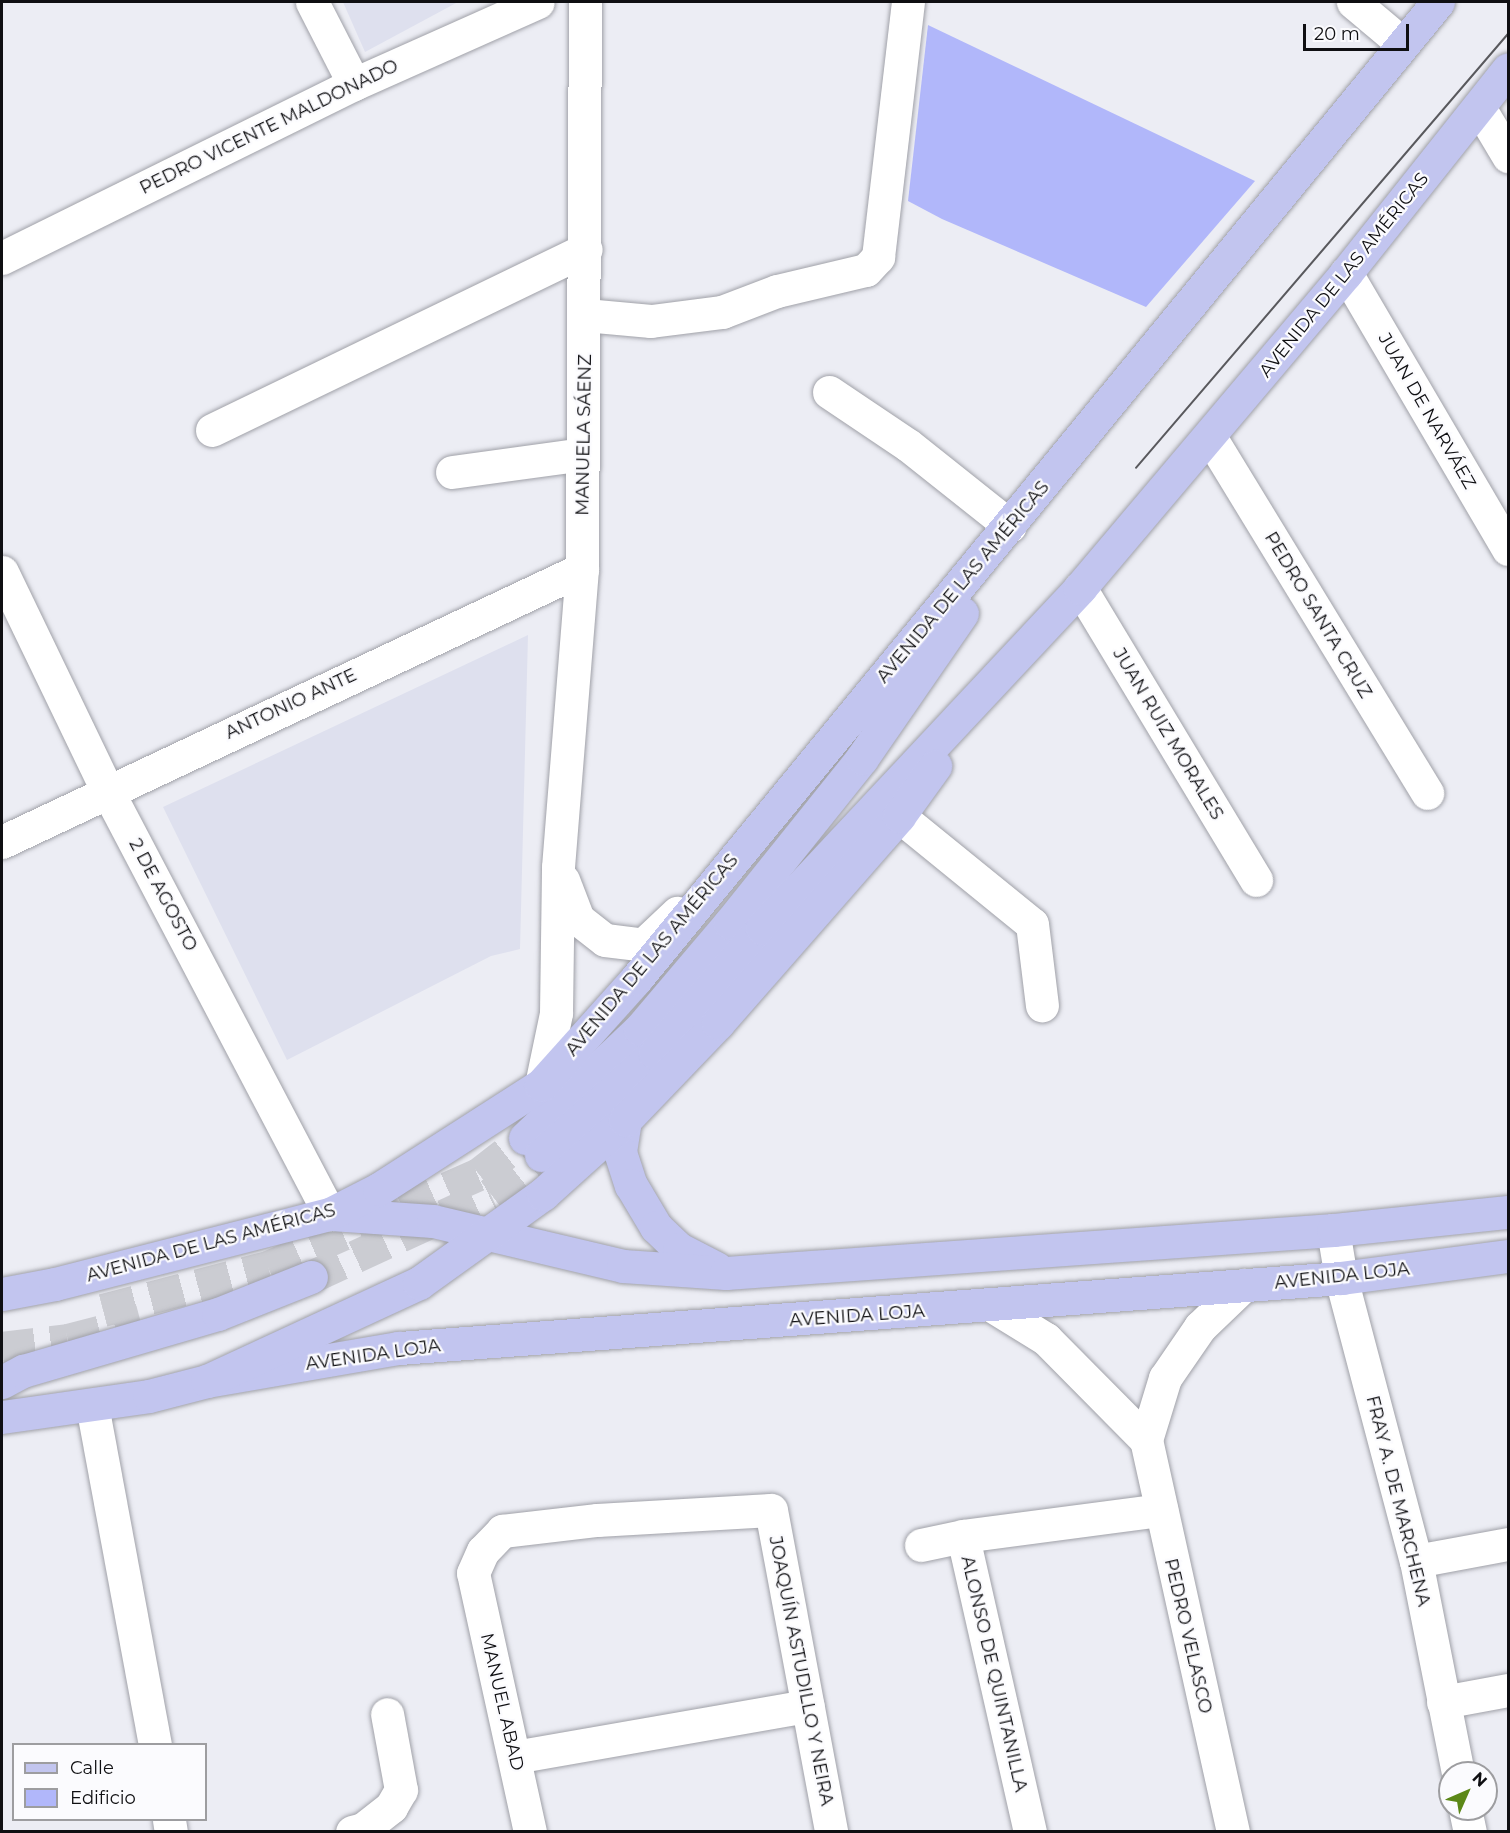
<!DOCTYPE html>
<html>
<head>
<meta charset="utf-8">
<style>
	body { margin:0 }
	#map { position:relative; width:1510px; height:1833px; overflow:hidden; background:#ecedf4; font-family:Montserrat,sans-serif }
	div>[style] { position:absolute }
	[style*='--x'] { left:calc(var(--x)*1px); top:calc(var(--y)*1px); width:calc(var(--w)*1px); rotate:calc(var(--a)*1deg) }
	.built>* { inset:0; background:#dee0ee }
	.building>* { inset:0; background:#b1b7fa }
	.major-tunnel>* { height:33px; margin-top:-16.5px; transform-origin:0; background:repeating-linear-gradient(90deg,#cbccd2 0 33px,transparent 0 49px) }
	.roads { filter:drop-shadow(0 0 2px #a0a1a8) drop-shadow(0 0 2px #a0a1a8) }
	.minor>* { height:33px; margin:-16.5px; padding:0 16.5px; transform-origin:16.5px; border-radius:16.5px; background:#fff }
	.major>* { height:33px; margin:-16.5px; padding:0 16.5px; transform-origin:16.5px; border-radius:16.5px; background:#c2c5ef }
	.tram>* { height:1.5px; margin:-0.75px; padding:0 0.75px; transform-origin:0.75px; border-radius:0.75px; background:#59595d }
	span { translate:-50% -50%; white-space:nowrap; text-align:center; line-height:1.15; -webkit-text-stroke:4.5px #fbfbfe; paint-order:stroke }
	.street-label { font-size:18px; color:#0f0f12 }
	.frame { position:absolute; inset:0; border:3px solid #0f0f12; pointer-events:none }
	.legend { position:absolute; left:12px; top:1743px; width:195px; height:78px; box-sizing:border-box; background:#fbfbfe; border:2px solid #9d9da0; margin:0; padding:8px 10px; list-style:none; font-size:18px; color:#0f0f12 }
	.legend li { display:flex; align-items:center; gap:12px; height:30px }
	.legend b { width:30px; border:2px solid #9d9da0 }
	.north { position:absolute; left:1438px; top:1761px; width:60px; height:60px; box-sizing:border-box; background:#fbfbfe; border:2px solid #9d9da0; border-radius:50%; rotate:45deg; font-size:16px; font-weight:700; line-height:24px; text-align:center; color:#0f0f12 }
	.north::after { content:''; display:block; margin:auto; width:21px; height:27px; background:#5c8818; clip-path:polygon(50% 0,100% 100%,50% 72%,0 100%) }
	.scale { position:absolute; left:1303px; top:24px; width:106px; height:27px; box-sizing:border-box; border:3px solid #0f0f12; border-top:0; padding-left:8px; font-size:18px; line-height:21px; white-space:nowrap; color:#0f0f12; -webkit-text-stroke:4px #fbfbfe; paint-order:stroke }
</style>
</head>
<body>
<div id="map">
	<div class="built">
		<i style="clip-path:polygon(343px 2px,458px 2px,365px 52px)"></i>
		<i style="clip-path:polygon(528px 635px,520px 949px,491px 956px,287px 1060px,163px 807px)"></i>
	</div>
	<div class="building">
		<i style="clip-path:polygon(928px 25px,1255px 181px,1146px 307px,942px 219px,908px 201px)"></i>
	</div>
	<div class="major-tunnel">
		<i style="--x:284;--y:1284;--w:28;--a:-15"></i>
		<i style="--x:311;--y:1277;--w:198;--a:-24.8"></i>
		<i style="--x:491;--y:1194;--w:63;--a:-38"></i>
		<i style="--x:103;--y:1310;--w:171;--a:-14.6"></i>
		<i style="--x:268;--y:1267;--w:231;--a:-23.8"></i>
		<i style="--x:479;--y:1174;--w:46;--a:-37.9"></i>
		<i style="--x:2;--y:1348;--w:66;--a:-6.9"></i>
		<i style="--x:68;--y:1340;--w:75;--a:-14.6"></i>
	</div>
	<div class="roads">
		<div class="minor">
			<i style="--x:312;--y:2;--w:92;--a:62.9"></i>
			<i style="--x:1353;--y:2;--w:65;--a:40"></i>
			<i style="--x:1480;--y:109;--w:55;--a:59.2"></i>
			<i style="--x:2;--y:258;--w:393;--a:-26.3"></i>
			<i style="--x:354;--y:84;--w:201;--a:-24"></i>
			<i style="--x:1346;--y:273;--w:320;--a:59.6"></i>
			<i style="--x:585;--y:315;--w:66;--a:5.2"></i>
			<i style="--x:651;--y:321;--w:72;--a:-7.2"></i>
			<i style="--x:722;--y:312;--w:59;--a:-20.9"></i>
			<i style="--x:777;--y:291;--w:91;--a:-13.3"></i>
			<i style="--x:866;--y:270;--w:18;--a:-47"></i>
			<i style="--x:878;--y:257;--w:257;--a:-83.3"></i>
			<i style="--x:829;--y:392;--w:95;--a:33.9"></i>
			<i style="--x:908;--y:445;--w:130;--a:38.5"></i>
			<i style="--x:212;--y:430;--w:415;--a:-25.8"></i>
			<i style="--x:1210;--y:437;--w:417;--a:58.6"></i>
			<i style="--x:452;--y:472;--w:132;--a:-7.8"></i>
			<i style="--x:2;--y:572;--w:242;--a:64.3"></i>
			<i style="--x:107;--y:790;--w:479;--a:62.3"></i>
			<i style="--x:1080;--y:588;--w:341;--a:58.9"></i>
			<i style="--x:899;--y:816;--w:171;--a:39.1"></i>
			<i style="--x:1032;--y:924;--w:82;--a:83"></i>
			<i style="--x:2;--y:842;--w:641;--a:-25.21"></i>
			<i style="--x:563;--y:880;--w:42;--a:69"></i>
			<i style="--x:578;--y:919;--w:34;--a:38"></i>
			<i style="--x:605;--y:940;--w:38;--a:7"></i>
			<i style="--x:643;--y:945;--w:47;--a:-43.3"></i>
			<i style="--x:541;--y:1085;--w:74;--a:-78.2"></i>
			<i style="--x:556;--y:1013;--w:146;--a:-89.2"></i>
			<i style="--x:558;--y:867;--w:299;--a:-85.4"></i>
			<i style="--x:582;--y:569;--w:567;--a:-89.7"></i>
			<i style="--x:1333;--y:1230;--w:49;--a:80.5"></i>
			<i style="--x:1341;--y:1278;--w:293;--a:75.2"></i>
			<i style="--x:1416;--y:1561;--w:216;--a:78.8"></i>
			<i style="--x:994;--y:1307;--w:61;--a:31.6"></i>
			<i style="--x:1046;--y:1339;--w:142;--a:45.3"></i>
			<i style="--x:92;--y:1405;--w:345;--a:79.5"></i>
			<i style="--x:921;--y:1545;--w:43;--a:-12.1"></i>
			<i style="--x:1416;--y:1561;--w:94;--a:-10.5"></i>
			<i style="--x:1443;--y:1702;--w:66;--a:-10.5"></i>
			<i style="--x:515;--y:1757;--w:297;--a:-9.9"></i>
			<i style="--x:1465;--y:1809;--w:24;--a:78"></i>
			<i style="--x:169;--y:1820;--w:12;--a:81"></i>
			<i style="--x:352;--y:1832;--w:11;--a:-15"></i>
			<i style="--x:363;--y:1829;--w:36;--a:-38"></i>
			<i style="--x:391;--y:1807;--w:20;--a:-60"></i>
			<i style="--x:401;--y:1790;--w:77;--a:-100.4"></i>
			<i style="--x:530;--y:1832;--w:265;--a:-102.4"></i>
			<i style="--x:473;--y:1573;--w:24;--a:-66"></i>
			<i style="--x:483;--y:1551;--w:28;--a:-46"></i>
			<i style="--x:502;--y:1531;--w:96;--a:-6.6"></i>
			<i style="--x:597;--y:1520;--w:174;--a:-3.3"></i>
			<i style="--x:771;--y:1510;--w:328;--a:79.4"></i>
			<i style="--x:1030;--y:1832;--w:303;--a:-102.8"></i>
			<i style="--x:963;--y:1536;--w:200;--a:-7.5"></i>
			<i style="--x:1233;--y:1832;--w:402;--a:-102.5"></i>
			<i style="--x:1146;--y:1440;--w:65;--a:-73"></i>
			<i style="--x:1165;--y:1378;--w:62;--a:-55.5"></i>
			<i style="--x:1200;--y:1327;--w:61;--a:-43.7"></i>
		</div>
		<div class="major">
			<i style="--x:625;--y:1120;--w:32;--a:99"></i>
			<i style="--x:620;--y:1152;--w:35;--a:72"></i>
			<i style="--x:631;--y:1185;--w:49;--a:59.2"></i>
			<i style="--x:656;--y:1227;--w:32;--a:44"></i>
			<i style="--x:679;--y:1249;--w:42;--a:27.2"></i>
			<i style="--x:525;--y:1138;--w:158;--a:-43.5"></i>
			<i style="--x:640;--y:1029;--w:139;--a:-49.7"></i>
			<i style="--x:730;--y:923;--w:211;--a:-51.3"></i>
			<i style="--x:862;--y:758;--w:176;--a:-55.4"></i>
			<i style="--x:541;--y:1155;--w:153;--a:-41.8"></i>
			<i style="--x:655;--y:1053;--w:165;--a:-49.4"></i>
			<i style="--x:762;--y:928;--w:466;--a:-46.9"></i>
			<i style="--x:1080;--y:588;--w:412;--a:-49.8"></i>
			<i style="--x:1346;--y:273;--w:260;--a:-51.5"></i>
			<i style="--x:331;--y:1214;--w:102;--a:3.9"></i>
			<i style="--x:433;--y:1221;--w:195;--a:13.3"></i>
			<i style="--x:623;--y:1266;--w:103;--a:3.9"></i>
			<i style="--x:726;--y:1273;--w:609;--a:-4.05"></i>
			<i style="--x:1333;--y:1230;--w:176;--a:-5.9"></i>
			<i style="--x:2;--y:1294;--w:54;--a:-10.7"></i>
			<i style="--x:55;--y:1284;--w:284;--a:-14.3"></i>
			<i style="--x:330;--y:1214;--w:55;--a:-27"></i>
			<i style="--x:379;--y:1189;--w:193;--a:-32.7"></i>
			<i style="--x:541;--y:1085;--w:142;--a:-48.1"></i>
			<i style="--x:636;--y:979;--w:1264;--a:-50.62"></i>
			<i style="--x:207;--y:1381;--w:195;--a:-9.8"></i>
			<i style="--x:399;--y:1348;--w:945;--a:-4.25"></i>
			<i style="--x:1341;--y:1278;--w:168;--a:-7.5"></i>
			<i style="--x:2;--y:1382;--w:24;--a:-28"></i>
			<i style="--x:23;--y:1371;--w:203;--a:-16.3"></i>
			<i style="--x:218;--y:1314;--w:100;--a:-21.7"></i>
			<i style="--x:2;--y:1417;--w:148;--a:-8.1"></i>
			<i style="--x:149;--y:1396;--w:60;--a:-14.5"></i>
			<i style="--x:207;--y:1381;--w:234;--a:-24.8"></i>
			<i style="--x:419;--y:1283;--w:153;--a:-35.7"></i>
			<i style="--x:543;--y:1194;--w:110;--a:-42.1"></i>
			<i style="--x:625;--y:1120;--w:134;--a:-46.2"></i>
			<i style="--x:718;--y:1023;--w:275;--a:-48.8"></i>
			<i style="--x:899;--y:816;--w:62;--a:-54.2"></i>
		</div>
	</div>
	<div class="tram">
		<i style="--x:1136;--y:468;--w:572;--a:-49.4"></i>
	</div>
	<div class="street-label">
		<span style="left:269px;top:127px;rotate:-26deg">PEDRO VICENTE MALDONADO</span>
		<span style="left:1344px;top:275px;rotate:-51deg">AVENIDA DE LAS AMÉRICAS</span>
		<span style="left:1427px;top:411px;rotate:60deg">JUAN DE NARVÁEZ</span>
		<span style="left:584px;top:435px;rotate:-89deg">MANUELA SÁENZ</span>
		<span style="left:963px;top:582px;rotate:-50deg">AVENIDA DE LAS AMÉRICAS</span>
		<span style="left:1318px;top:615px;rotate:59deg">PEDRO SANTA CRUZ</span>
		<span style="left:291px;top:704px;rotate:-25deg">ANTONIO ANTE</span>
		<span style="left:1168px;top:734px;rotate:59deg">JUAN RUIZ MORALES</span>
		<span style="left:163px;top:895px;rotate:62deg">2 DE AGOSTO</span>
		<span style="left:652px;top:955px;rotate:-50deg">AVENIDA DE LAS AMÉRICAS</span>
		<span style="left:211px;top:1243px;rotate:-15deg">AVENIDA DE LAS AMÉRICAS</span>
		<span style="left:1342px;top:1276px;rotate:-6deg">AVENIDA LOJA</span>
		<span style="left:857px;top:1316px;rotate:-4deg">AVENIDA LOJA</span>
		<span style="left:373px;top:1355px;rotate:-8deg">AVENIDA LOJA</span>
		<span style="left:1398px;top:1501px;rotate:76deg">FRAY A. DE MARCHENA</span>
		<span style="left:1188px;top:1636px;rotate:77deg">PEDRO VELASCO</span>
		<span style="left:801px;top:1671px;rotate:79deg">JOAQUÍN ASTUDILLO Y NEIRA</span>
		<span style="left:994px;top:1674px;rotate:77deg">ALONSO DE QUINTANILLA</span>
		<span style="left:502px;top:1702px;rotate:77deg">MANUEL ABAD</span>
	</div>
	<div class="frame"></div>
	<ul class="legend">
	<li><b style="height:8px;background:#c2c5ef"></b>Calle</li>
	<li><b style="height:16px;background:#b1b7fa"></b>Edificio</li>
	</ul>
	<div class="north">N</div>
	<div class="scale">20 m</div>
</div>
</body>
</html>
